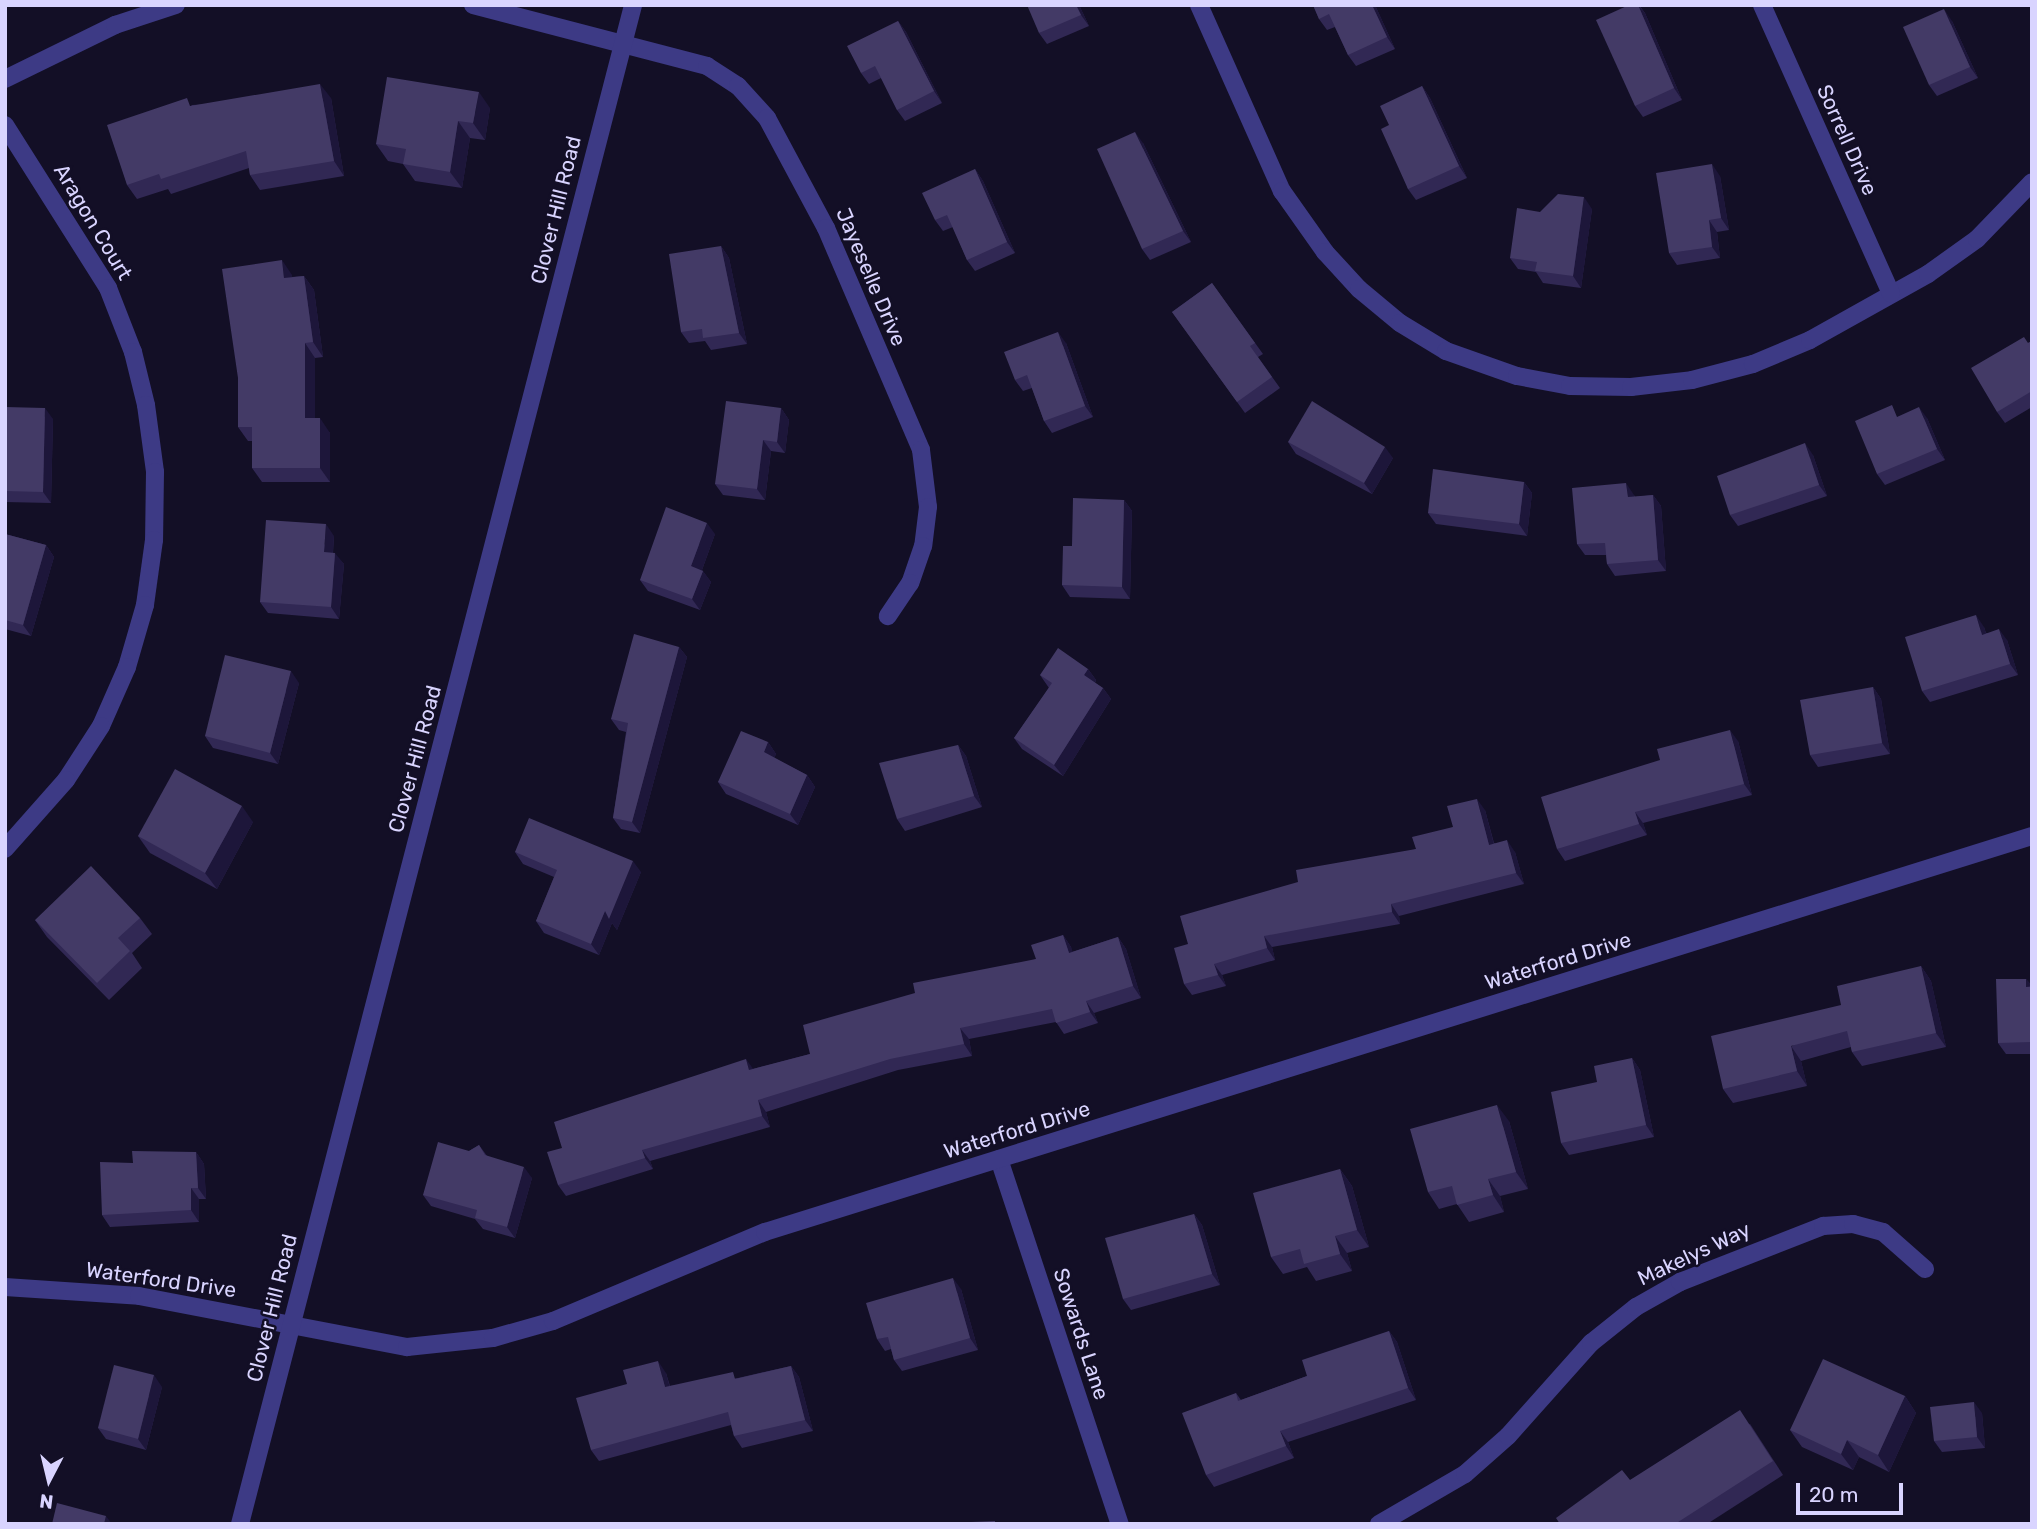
<!DOCTYPE html>
<html>
<head>
<meta charset="utf-8">
<style>
	body { margin:0 }
	#map { position:relative; width:2037px; height:1529px; overflow:hidden; background:#130f26; font-family:Rubik,sans-serif }
	div>[style] { position:absolute }
	[style*='--x'] { left:calc(var(--x)*1px); top:calc(var(--y)*1px); width:calc(var(--w)*1px); rotate:calc(var(--a)*1deg) }
	.minor>* { height:18px; margin:-9px; padding:0 9px; transform-origin:9px; border-radius:9px; background:#3d3a85 }
	.tertiary>* { height:18px; margin:-9px; padding:0 9px; transform-origin:9px; border-radius:9px; background:#3d3a85 }
	.wall>* { inset:0; background:#312854 }
	.shaded-wall>* { inset:0; background:#1d163a }
	.building>* { inset:0; background:#433a66 }
	span { translate:-50% -50%; white-space:nowrap; text-align:center; line-height:1.15; -webkit-text-stroke:5px #130f26; paint-order:stroke }
	.street-label { font-size:21px; color:#d9d4ff }
	.frame { position:absolute; inset:0; border:7px solid #d9d4ff; pointer-events:none }
	.north { position:absolute; left:14px; top:1445px; width:70px; height:70px; -webkit-text-stroke:5px #130f26; paint-order:stroke; rotate:187deg; font-size:19px; font-weight:700; line-height:28px; text-align:center; color:#d9d4ff }
	.north::after { content:''; display:block; margin:auto; width:24px; height:32px; background:#d9d4ff; clip-path:polygon(50% 0,100% 100%,50% 72%,0 100%) }
	.scale { position:absolute; left:1796px; top:1483px; width:107px; height:32px; box-sizing:border-box; border:4px solid #d9d4ff; border-top:0; padding-left:9px; font-size:21px; line-height:24px; white-space:nowrap; color:#d9d4ff; -webkit-text-stroke:5px #130f26; paint-order:stroke }
</style>
</head>
<body>
<div id="map">
	<div class="minor">
		<i style="--x:473;--y:5;--w:242;--a:14.6"></i>
		<i style="--x:707;--y:66;--w:37;--a:33"></i>
		<i style="--x:738;--y:86;--w:43;--a:47.8"></i>
		<i style="--x:767;--y:118;--w:125;--a:61.8"></i>
		<i style="--x:826;--y:228;--w:241;--a:66.8"></i>
		<i style="--x:921;--y:450;--w:57;--a:83"></i>
		<i style="--x:928;--y:507;--w:39;--a:97"></i>
		<i style="--x:923;--y:546;--w:39;--a:109"></i>
		<i style="--x:910;--y:583;--w:40;--a:124"></i>
		<i style="--x:1199;--y:5;--w:204;--a:66"></i>
		<i style="--x:1282;--y:191;--w:75;--a:54.8"></i>
		<i style="--x:1325;--y:252;--w:50;--a:47.4"></i>
		<i style="--x:1359;--y:289;--w:53;--a:39.7"></i>
		<i style="--x:1400;--y:323;--w:54;--a:31.3"></i>
		<i style="--x:1446;--y:351;--w:75;--a:19.4"></i>
		<i style="--x:1517;--y:376;--w:54;--a:10.7"></i>
		<i style="--x:1570;--y:386;--w:61;--a:0.9"></i>
		<i style="--x:1631;--y:387;--w:61;--a:-6.5"></i>
		<i style="--x:1692;--y:380;--w:63;--a:-14.7"></i>
		<i style="--x:1753;--y:364;--w:62;--a:-22.8"></i>
		<i style="--x:1810;--y:340;--w:135;--a:-29.2"></i>
		<i style="--x:1928;--y:274;--w:60;--a:-35.5"></i>
		<i style="--x:1977;--y:239;--w:79;--a:-46"></i>
		<i style="--x:1762;--y:5;--w:316;--a:65.9"></i>
		<i style="--x:5;--y:79;--w:123;--a:-26.1"></i>
		<i style="--x:115;--y:25;--w:64;--a:-18.2"></i>
		<i style="--x:5;--y:125;--w:193;--a:57.7"></i>
		<i style="--x:108;--y:288;--w:69;--a:68.7"></i>
		<i style="--x:133;--y:352;--w:55;--a:76.2"></i>
		<i style="--x:146;--y:405;--w:68;--a:82.3"></i>
		<i style="--x:155;--y:472;--w:68;--a:90.8"></i>
		<i style="--x:154;--y:540;--w:66;--a:97.9"></i>
		<i style="--x:145;--y:605;--w:65;--a:106.2"></i>
		<i style="--x:127;--y:667;--w:64;--a:113.8"></i>
		<i style="--x:101;--y:726;--w:64;--a:122.9"></i>
		<i style="--x:66;--y:780;--w:92;--a:131.5"></i>
		<i style="--x:999;--y:1159;--w:385;--a:71.7"></i>
		<i style="--x:5;--y:1287;--w:134;--a:3.8"></i>
		<i style="--x:139;--y:1296;--w:273;--a:10.8"></i>
		<i style="--x:407;--y:1347;--w:86;--a:-6"></i>
		<i style="--x:493;--y:1338;--w:62;--a:-15.8"></i>
		<i style="--x:553;--y:1321;--w:230;--a:-22.8"></i>
		<i style="--x:765;--y:1232;--w:1327;--a:-17.36"></i>
		<i style="--x:1379;--y:1524;--w:99;--a:-30.2"></i>
		<i style="--x:1465;--y:1474;--w:57;--a:-41.5"></i>
		<i style="--x:1508;--y:1436;--w:125;--a:-48.3"></i>
		<i style="--x:1591;--y:1343;--w:58;--a:-38.7"></i>
		<i style="--x:1636;--y:1307;--w:51;--a:-29.6"></i>
		<i style="--x:1680;--y:1282;--w:154;--a:-21.4"></i>
		<i style="--x:1823;--y:1226;--w:30;--a:-4"></i>
		<i style="--x:1853;--y:1224;--w:31;--a:15"></i>
		<i style="--x:1883;--y:1232;--w:56;--a:41.4"></i>
	</div>
	<div class="tertiary">
		<i style="--x:240;--y:1524;--w:1569;--a:-75.49"></i>
	</div>
	<div class="wall">
		<i style="clip-path:polygon(1079px 5px,1089px 26px,1047px 44px,1039px 33px)"></i>
		<i style="clip-path:polygon(1313px 5px,1375px 5px,1395px 49px,1356px 66px,1348px 55px,1335px 27px,1327px 30px,1319px 19px)"></i>
		<i style="clip-path:polygon(1629px 5px,1639px 5px,1645px 13px,1682px 100px,1643px 117px,1635px 106px)"></i>
		<i style="clip-path:polygon(898px 21px,906px 32px,942px 103px,905px 121px,897px 110px,881px 78px,869px 84px,861px 73px)"></i>
		<i style="clip-path:polygon(1952px 21px,1978px 78px,1937px 96px,1929px 85px)"></i>
		<i style="clip-path:polygon(1422px 86px,1430px 98px,1467px 178px,1416px 200px,1408px 189px,1389px 125px)"></i>
		<i style="clip-path:polygon(331px 98px,344px 176px,260px 190px,250px 175px,249px 168px,171px 194px,168px 189px,137px 199px,127px 185px,192px 105px)"></i>
		<i style="clip-path:polygon(490px 108px,485px 140px,470px 138px,462px 188px,415px 181px,403px 164px,388px 161px,376px 144px)"></i>
		<i style="clip-path:polygon(1143px 143px,1191px 242px,1150px 260px,1142px 249px)"></i>
		<i style="clip-path:polygon(975px 169px,983px 181px,1015px 253px,975px 271px,967px 260px,953px 227px,943px 231px,935px 220px)"></i>
		<i style="clip-path:polygon(1720px 176px,1729px 230px,1717px 232px,1720px 258px,1677px 265px,1669px 253px)"></i>
		<i style="clip-path:polygon(1592px 209px,1581px 288px,1543px 283px,1536px 272px,1518px 269px,1510px 258px,1540px 212px)"></i>
		<i style="clip-path:polygon(721px 246px,729px 258px,747px 344px,711px 350px,705px 341px,689px 343px,681px 332px)"></i>
		<i style="clip-path:polygon(292px 275px,292px 277px,304px 276px,314px 290px,323px 357px,315px 358px,315px 418px,330px 433px,330px 482px,262px 482px,252px 468px,252px 441px,248px 441px,238px 427px)"></i>
		<i style="clip-path:polygon(1212px 283px,1263px 354px,1258px 357px,1280px 388px,1245px 413px,1172px 312px)"></i>
		<i style="clip-path:polygon(2032px 341px,2032px 407px,2005px 423px,1997px 412px,2028px 343px)"></i>
		<i style="clip-path:polygon(1066px 343px,1093px 417px,1052px 433px,1044px 421px,1032px 388px,1023px 391px,1015px 380px)"></i>
		<i style="clip-path:polygon(5px 407px,53px 419px,51px 503px,5px 502px)"></i>
		<i style="clip-path:polygon(781px 408px,789px 420px,785px 453px,771px 451px,765px 500px,723px 495px,715px 484px)"></i>
		<i style="clip-path:polygon(1899px 416px,1927px 418px,1945px 460px,1885px 485px,1877px 474px)"></i>
		<i style="clip-path:polygon(1288px 442px,1393px 458px,1372px 494px,1296px 454px)"></i>
		<i style="clip-path:polygon(1813px 455px,1827px 496px,1738px 526px,1730px 515px)"></i>
		<i style="clip-path:polygon(1524px 482px,1532px 493px,1527px 536px,1436px 524px,1428px 513px)"></i>
		<i style="clip-path:polygon(1634px 495px,1635px 497px,1653px 495px,1661px 506px,1666px 571px,1615px 576px,1607px 564px,1606px 555px,1585px 555px,1577px 544px)"></i>
		<i style="clip-path:polygon(1124px 500px,1132px 511px,1130px 599px,1070px 597px,1062px 585px,1072px 546px)"></i>
		<i style="clip-path:polygon(5px 534px,46px 545px,54px 557px,31px 636px,5px 629px)"></i>
		<i style="clip-path:polygon(715px 534px,702px 570px,711px 582px,700px 610px,648px 591px,640px 580px)"></i>
		<i style="clip-path:polygon(334px 536px,333px 553px,344px 564px,339px 619px,268px 613px,260px 602px)"></i>
		<i style="clip-path:polygon(1984px 627px,1986px 633px,2007px 640px,2018px 675px,1930px 702px,1922px 691px)"></i>
		<i style="clip-path:polygon(679px 647px,687px 657px,640px 833px,621px 829px,613px 818px,626px 732px,619px 730px,611px 719px)"></i>
		<i style="clip-path:polygon(1088px 669px,1096px 680px,1095px 683px,1103px 688px,1111px 699px,1063px 776px,1022px 749px,1014px 738px,1049px 688px,1040px 675px)"></i>
		<i style="clip-path:polygon(299px 683px,278px 764px,213px 748px,205px 736px)"></i>
		<i style="clip-path:polygon(1873px 687px,1881px 699px,1890px 754px,1818px 767px,1810px 755px)"></i>
		<i style="clip-path:polygon(1738px 741px,1752px 795px,1643px 823px,1647px 835px,1565px 861px,1557px 849px)"></i>
		<i style="clip-path:polygon(768px 742px,776px 754px,774px 758px,807px 775px,815px 787px,798px 825px,726px 794px,718px 782px)"></i>
		<i style="clip-path:polygon(958px 745px,966px 756px,982px 807px,905px 831px,897px 819px)"></i>
		<i style="clip-path:polygon(1485px 810px,1494px 843px,1515px 852px,1524px 884px,1399px 916px,1400px 924px,1272px 947px,1275px 960px,1222px 975px,1226px 986px,1192px 995px,1184px 984px,1188px 944px,1416px 849px,1453px 827px)"></i>
		<i style="clip-path:polygon(253px 822px,217px 889px,150px 853px,138px 836px)"></i>
		<i style="clip-path:polygon(515px 852px,641px 872px,617px 930px,612px 923px,599px 955px,544px 933px,536px 921px,554px 877px,523px 864px)"></i>
		<i style="clip-path:polygon(140px 918px,152px 934px,132px 953px,142px 968px,109px 1000px,47px 937px,35px 920px)"></i>
		<i style="clip-path:polygon(1063px 935px,1071px 947px,1072px 952px,1118px 937px,1126px 949px,1141px 998px,1094px 1013px,1098px 1023px,1064px 1034px,1056px 1022px,969px 1039px,972px 1056px,898px 1070px,766px 1112px,770px 1127px,650px 1161px,653px 1169px,566px 1196px,558px 1185px,562px 1148px,753px 1069px,810px 1054px,1036px 959px)"></i>
		<i style="clip-path:polygon(1921px 966px,1931px 981px,1946px 1047px,1862px 1066px,1852px 1052px,1851px 1047px,1801px 1061px,1807px 1086px,1733px 1103px,1723px 1089px)"></i>
		<i style="clip-path:polygon(2026px 979px,2032px 986px,2032px 1054px,2006px 1054px,1998px 1043px)"></i>
		<i style="clip-path:polygon(1632px 1058px,1640px 1070px,1654px 1137px,1569px 1155px,1561px 1143px,1597px 1082px)"></i>
		<i style="clip-path:polygon(1509px 1121px,1528px 1189px,1500px 1196px,1504px 1212px,1469px 1222px,1457px 1204px,1439px 1209px,1428px 1192px)"></i>
		<i style="clip-path:polygon(479px 1145px,487px 1156px,532px 1178px,515px 1238px,483px 1229px,475px 1219px,431px 1206px,423px 1195px,469px 1151px)"></i>
		<i style="clip-path:polygon(196px 1152px,204px 1164px,206px 1199px,199px 1199px,199px 1222px,110px 1227px,102px 1215px,133px 1163px)"></i>
		<i style="clip-path:polygon(1340px 1169px,1352px 1186px,1369px 1247px,1347px 1253px,1352px 1271px,1316px 1281px,1307px 1267px,1283px 1274px,1271px 1257px)"></i>
		<i style="clip-path:polygon(1194px 1214px,1202px 1225px,1220px 1285px,1131px 1310px,1123px 1299px)"></i>
		<i style="clip-path:polygon(961px 1289px,978px 1350px,902px 1371px,894px 1360px,891px 1349px,885px 1351px,877px 1339px)"></i>
		<i style="clip-path:polygon(1389px 1331px,1397px 1342px,1416px 1400px,1288px 1442px,1294px 1458px,1214px 1487px,1206px 1475px,1236px 1393px,1241px 1400px,1307px 1376px)"></i>
		<i style="clip-path:polygon(791px 1366px,799px 1377px,813px 1431px,742px 1448px,734px 1436px,731px 1425px,599px 1461px,591px 1450px,666px 1373px,670px 1386px,738px 1378px)"></i>
		<i style="clip-path:polygon(162px 1387px,146px 1450px,106px 1439px,98px 1428px)"></i>
		<i style="clip-path:polygon(1905px 1396px,1916px 1413px,1889px 1472px,1859px 1457px,1853px 1470px,1802px 1447px,1790px 1430px)"></i>
		<i style="clip-path:polygon(1982px 1413px,1985px 1448px,1942px 1452px,1934px 1441px)"></i>
		<i style="clip-path:polygon(1750px 1424px,1783px 1475px,1707px 1524px,1560px 1524px,1630px 1480px)"></i>
	</div>
	<div class="shaded-wall">
		<i style="clip-path:polygon(1076px 5px,1079px 5px,1089px 26px,1081px 15px)"></i>
		<i style="clip-path:polygon(1372px 5px,1375px 5px,1395px 49px,1387px 37px)"></i>
		<i style="clip-path:polygon(1638px 5px,1645px 13px,1682px 100px,1674px 88px)"></i>
		<i style="clip-path:polygon(1944px 9px,1952px 21px,1978px 78px,1970px 67px)"></i>
		<i style="clip-path:polygon(898px 21px,906px 32px,942px 103px,934px 91px)"></i>
		<i style="clip-path:polygon(320px 84px,331px 98px,344px 176px,334px 161px)"></i>
		<i style="clip-path:polygon(1422px 86px,1430px 98px,1467px 178px,1459px 166px)"></i>
		<i style="clip-path:polygon(479px 92px,490px 108px,485px 140px,473px 123px)"></i>
		<i style="clip-path:polygon(458px 121px,470px 138px,462px 188px,450px 172px)"></i>
		<i style="clip-path:polygon(1135px 132px,1143px 143px,1191px 242px,1183px 231px)"></i>
		<i style="clip-path:polygon(1712px 164px,1720px 176px,1729px 230px,1721px 218px)"></i>
		<i style="clip-path:polygon(975px 169px,983px 181px,1015px 253px,1007px 242px)"></i>
		<i style="clip-path:polygon(1584px 197px,1592px 209px,1581px 288px,1573px 276px)"></i>
		<i style="clip-path:polygon(1709px 220px,1717px 232px,1720px 258px,1712px 247px)"></i>
		<i style="clip-path:polygon(721px 246px,729px 258px,747px 344px,739px 333px)"></i>
		<i style="clip-path:polygon(282px 260px,292px 275px,294px 292px,284px 278px)"></i>
		<i style="clip-path:polygon(304px 276px,314px 290px,323px 357px,313px 342px)"></i>
		<i style="clip-path:polygon(1058px 332px,1066px 343px,1093px 417px,1085px 406px)"></i>
		<i style="clip-path:polygon(305px 343px,315px 358px,315px 433px,305px 418px)"></i>
		<i style="clip-path:polygon(1919px 407px,1927px 418px,1945px 460px,1937px 449px)"></i>
		<i style="clip-path:polygon(45px 408px,53px 419px,51px 503px,43px 492px)"></i>
		<i style="clip-path:polygon(781px 408px,789px 420px,785px 453px,777px 442px)"></i>
		<i style="clip-path:polygon(320px 418px,330px 433px,330px 482px,320px 468px)"></i>
		<i style="clip-path:polygon(763px 440px,771px 451px,765px 500px,757px 489px)"></i>
		<i style="clip-path:polygon(1805px 443px,1813px 455px,1827px 496px,1819px 485px)"></i>
		<i style="clip-path:polygon(1385px 447px,1393px 458px,1372px 494px,1364px 483px)"></i>
		<i style="clip-path:polygon(1524px 482px,1532px 493px,1527px 536px,1519px 524px)"></i>
		<i style="clip-path:polygon(1626px 483px,1634px 495px,1636px 509px,1628px 497px)"></i>
		<i style="clip-path:polygon(1653px 495px,1661px 506px,1666px 571px,1658px 560px)"></i>
		<i style="clip-path:polygon(1124px 500px,1132px 511px,1130px 599px,1122px 587px)"></i>
		<i style="clip-path:polygon(707px 523px,715px 534px,699px 578px,691px 566px)"></i>
		<i style="clip-path:polygon(326px 524px,334px 536px,332px 563px,324px 552px)"></i>
		<i style="clip-path:polygon(46px 545px,54px 557px,31px 636px,23px 625px)"></i>
		<i style="clip-path:polygon(335px 553px,344px 564px,339px 619px,331px 607px)"></i>
		<i style="clip-path:polygon(703px 571px,711px 582px,700px 610px,692px 599px)"></i>
		<i style="clip-path:polygon(1976px 615px,1984px 627px,1990px 646px,1982px 635px)"></i>
		<i style="clip-path:polygon(1999px 629px,2007px 640px,2018px 675px,2010px 664px)"></i>
		<i style="clip-path:polygon(679px 647px,687px 657px,640px 833px,632px 822px)"></i>
		<i style="clip-path:polygon(1088px 669px,1096px 680px,1092px 687px,1084px 675px)"></i>
		<i style="clip-path:polygon(291px 671px,299px 683px,278px 764px,270px 753px)"></i>
		<i style="clip-path:polygon(1873px 687px,1881px 699px,1890px 754px,1882px 743px)"></i>
		<i style="clip-path:polygon(1103px 688px,1111px 699px,1063px 776px,1054px 765px)"></i>
		<i style="clip-path:polygon(1730px 730px,1738px 741px,1752px 795px,1744px 784px)"></i>
		<i style="clip-path:polygon(768px 742px,776px 754px,772px 764px,764px 752px)"></i>
		<i style="clip-path:polygon(958px 745px,966px 756px,982px 807px,974px 796px)"></i>
		<i style="clip-path:polygon(807px 775px,815px 787px,798px 825px,790px 814px)"></i>
		<i style="clip-path:polygon(1477px 799px,1485px 810px,1497px 856px,1489px 845px)"></i>
		<i style="clip-path:polygon(242px 806px,253px 822px,217px 889px,205px 873px)"></i>
		<i style="clip-path:polygon(1635px 812px,1643px 823px,1647px 835px,1639px 824px)"></i>
		<i style="clip-path:polygon(1507px 840px,1515px 852px,1524px 884px,1516px 873px)"></i>
		<i style="clip-path:polygon(633px 861px,641px 872px,617px 930px,612px 923px,599px 955px,591px 944px,605px 911px)"></i>
		<i style="clip-path:polygon(1391px 904px,1399px 916px,1400px 924px,1392px 912px)"></i>
		<i style="clip-path:polygon(1063px 935px,1071px 947px,1077px 964px,1069px 953px)"></i>
		<i style="clip-path:polygon(1264px 936px,1272px 947px,1275px 960px,1267px 948px)"></i>
		<i style="clip-path:polygon(1118px 937px,1126px 949px,1141px 998px,1133px 986px)"></i>
		<i style="clip-path:polygon(1214px 964px,1222px 975px,1226px 986px,1218px 975px)"></i>
		<i style="clip-path:polygon(1921px 966px,1931px 981px,1946px 1047px,1936px 1033px)"></i>
		<i style="clip-path:polygon(2026px 979px,2032px 986px,2026px 987px)"></i>
		<i style="clip-path:polygon(1086px 1001px,1094px 1013px,1098px 1023px,1090px 1012px)"></i>
		<i style="clip-path:polygon(960px 1028px,969px 1039px,972px 1056px,964px 1044px)"></i>
		<i style="clip-path:polygon(1791px 1046px,1801px 1061px,1807px 1086px,1797px 1071px)"></i>
		<i style="clip-path:polygon(1632px 1058px,1640px 1070px,1654px 1137px,1646px 1125px)"></i>
		<i style="clip-path:polygon(746px 1059px,754px 1070px,749px 1070px)"></i>
		<i style="clip-path:polygon(758px 1100px,766px 1112px,770px 1127px,762px 1116px)"></i>
		<i style="clip-path:polygon(1497px 1105px,1509px 1121px,1528px 1189px,1516px 1172px)"></i>
		<i style="clip-path:polygon(642px 1150px,650px 1161px,653px 1169px,645px 1158px)"></i>
		<i style="clip-path:polygon(196px 1152px,204px 1164px,206px 1199px,198px 1188px)"></i>
		<i style="clip-path:polygon(524px 1167px,532px 1178px,515px 1238px,507px 1227px)"></i>
		<i style="clip-path:polygon(1340px 1169px,1352px 1186px,1369px 1247px,1357px 1230px)"></i>
		<i style="clip-path:polygon(1488px 1179px,1500px 1196px,1504px 1212px,1493px 1195px)"></i>
		<i style="clip-path:polygon(191px 1188px,199px 1199px,199px 1222px,191px 1210px)"></i>
		<i style="clip-path:polygon(1194px 1214px,1202px 1225px,1220px 1285px,1212px 1274px)"></i>
		<i style="clip-path:polygon(1335px 1236px,1347px 1253px,1352px 1271px,1340px 1254px)"></i>
		<i style="clip-path:polygon(953px 1278px,961px 1289px,978px 1350px,970px 1338px)"></i>
		<i style="clip-path:polygon(1389px 1331px,1397px 1342px,1416px 1400px,1408px 1388px)"></i>
		<i style="clip-path:polygon(658px 1361px,666px 1373px,673px 1399px,665px 1387px)"></i>
		<i style="clip-path:polygon(791px 1366px,799px 1377px,813px 1431px,805px 1420px)"></i>
		<i style="clip-path:polygon(154px 1375px,162px 1387px,146px 1450px,138px 1439px)"></i>
		<i style="clip-path:polygon(1905px 1396px,1916px 1413px,1889px 1472px,1878px 1455px)"></i>
		<i style="clip-path:polygon(1974px 1402px,1982px 1413px,1985px 1448px,1977px 1437px)"></i>
		<i style="clip-path:polygon(1280px 1431px,1288px 1442px,1294px 1458px,1286px 1446px)"></i>
		<i style="clip-path:polygon(1847px 1440px,1859px 1457px,1853px 1470px,1841px 1454px)"></i>
		<i style="clip-path:polygon(106px 1516px,112px 1524px,104px 1524px)"></i>
	</div>
	<div class="building">
		<i style="clip-path:polygon(1027px 5px,1076px 5px,1081px 15px,1039px 33px)"></i>
		<i style="clip-path:polygon(1313px 5px,1372px 5px,1387px 37px,1348px 55px,1329px 14px,1319px 19px)"></i>
		<i style="clip-path:polygon(1629px 5px,1638px 5px,1674px 88px,1635px 106px,1596px 20px)"></i>
		<i style="clip-path:polygon(1944px 9px,1970px 67px,1929px 85px,1903px 27px)"></i>
		<i style="clip-path:polygon(898px 21px,934px 91px,897px 110px,875px 66px,861px 73px,847px 46px)"></i>
		<i style="clip-path:polygon(387px 77px,479px 92px,473px 123px,458px 121px,450px 172px,403px 164px,406px 149px,376px 144px)"></i>
		<i style="clip-path:polygon(320px 84px,334px 161px,250px 175px,246px 151px,161px 179px,159px 174px,127px 185px,107px 125px,187px 98px,190px 106px)"></i>
		<i style="clip-path:polygon(1422px 86px,1459px 166px,1408px 189px,1381px 129px,1389px 125px,1380px 106px)"></i>
		<i style="clip-path:polygon(1135px 132px,1183px 231px,1142px 249px,1097px 149px)"></i>
		<i style="clip-path:polygon(1712px 164px,1721px 218px,1709px 220px,1712px 247px,1669px 253px,1656px 173px)"></i>
		<i style="clip-path:polygon(975px 169px,1007px 242px,967px 260px,947px 215px,935px 220px,922px 193px)"></i>
		<i style="clip-path:polygon(1558px 194px,1584px 197px,1573px 276px,1535px 271px,1537px 262px,1510px 258px,1517px 208px,1540px 212px)"></i>
		<i style="clip-path:polygon(721px 246px,739px 333px,703px 338px,702px 329px,681px 332px,669px 254px)"></i>
		<i style="clip-path:polygon(282px 260px,284px 278px,304px 276px,313px 342px,305px 343px,305px 418px,320px 418px,320px 468px,252px 468px,252px 427px,238px 427px,238px 378px,222px 269px)"></i>
		<i style="clip-path:polygon(1212px 283px,1255px 343px,1250px 346px,1272px 377px,1237px 402px,1172px 312px)"></i>
		<i style="clip-path:polygon(1058px 332px,1085px 406px,1044px 421px,1027px 375px,1015px 380px,1004px 352px)"></i>
		<i style="clip-path:polygon(2024px 337px,2028px 343px,2032px 341px,2032px 391px,1997px 412px,1971px 368px)"></i>
		<i style="clip-path:polygon(726px 401px,781px 408px,777px 442px,763px 440px,757px 489px,715px 484px)"></i>
		<i style="clip-path:polygon(1312px 401px,1385px 447px,1364px 483px,1288px 442px)"></i>
		<i style="clip-path:polygon(1892px 405px,1897px 417px,1919px 407px,1937px 449px,1877px 474px,1855px 421px)"></i>
		<i style="clip-path:polygon(5px 407px,45px 408px,43px 492px,5px 491px)"></i>
		<i style="clip-path:polygon(1805px 443px,1819px 485px,1730px 515px,1717px 476px)"></i>
		<i style="clip-path:polygon(1433px 469px,1524px 482px,1519px 524px,1428px 513px)"></i>
		<i style="clip-path:polygon(1626px 483px,1628px 497px,1653px 495px,1658px 560px,1607px 564px,1605px 543px,1577px 544px,1572px 488px)"></i>
		<i style="clip-path:polygon(1073px 498px,1124px 500px,1122px 587px,1062px 585px,1063px 546px,1072px 546px)"></i>
		<i style="clip-path:polygon(666px 507px,707px 523px,691px 566px,703px 571px,692px 599px,640px 580px)"></i>
		<i style="clip-path:polygon(266px 520px,326px 524px,324px 552px,335px 553px,331px 607px,260px 602px)"></i>
		<i style="clip-path:polygon(5px 534px,46px 545px,23px 625px,5px 620px)"></i>
		<i style="clip-path:polygon(1976px 615px,1982px 635px,1999px 629px,2010px 664px,1922px 691px,1905px 637px)"></i>
		<i style="clip-path:polygon(634px 634px,679px 647px,632px 822px,613px 818px,628px 723px,611px 719px)"></i>
		<i style="clip-path:polygon(1058px 648px,1088px 669px,1084px 675px,1103px 688px,1054px 765px,1014px 738px,1052px 683px,1040px 675px)"></i>
		<i style="clip-path:polygon(225px 655px,291px 671px,270px 753px,205px 736px)"></i>
		<i style="clip-path:polygon(1873px 687px,1882px 743px,1810px 755px,1800px 700px)"></i>
		<i style="clip-path:polygon(1730px 730px,1744px 784px,1635px 812px,1639px 824px,1557px 849px,1541px 797px,1660px 760px,1657px 749px)"></i>
		<i style="clip-path:polygon(741px 731px,768px 742px,764px 752px,807px 775px,790px 814px,718px 782px)"></i>
		<i style="clip-path:polygon(958px 745px,974px 796px,897px 819px,879px 763px)"></i>
		<i style="clip-path:polygon(175px 769px,242px 806px,205px 873px,138px 836px)"></i>
		<i style="clip-path:polygon(1477px 799px,1489px 845px,1507px 840px,1516px 873px,1391px 904px,1392px 912px,1264px 936px,1267px 948px,1214px 964px,1218px 975px,1184px 984px,1174px 948px,1188px 944px,1180px 916px,1298px 882px,1296px 870px,1416px 849px,1412px 837px,1453px 827px,1447px 806px)"></i>
		<i style="clip-path:polygon(529px 818px,633px 861px,609px 919px,605px 911px,591px 944px,536px 921px,557px 870px,515px 852px)"></i>
		<i style="clip-path:polygon(91px 866px,140px 918px,118px 938px,130px 951px,97px 983px,35px 920px)"></i>
		<i style="clip-path:polygon(1063px 935px,1069px 953px,1118px 937px,1133px 986px,1086px 1001px,1090px 1012px,1056px 1023px,1052px 1009px,960px 1028px,964px 1044px,890px 1059px,758px 1100px,762px 1116px,642px 1150px,645px 1158px,558px 1185px,547px 1152px,562px 1148px,554px 1122px,746px 1059px,749px 1070px,810px 1054px,803px 1025px,915px 993px,913px 983px,1036px 959px,1031px 945px)"></i>
		<i style="clip-path:polygon(1921px 966px,1936px 1033px,1852px 1052px,1847px 1031px,1791px 1046px,1797px 1071px,1723px 1089px,1711px 1036px,1841px 1005px,1837px 986px)"></i>
		<i style="clip-path:polygon(1996px 979px,2026px 979px,2026px 987px,2032px 987px,2032px 1042px,1998px 1043px)"></i>
		<i style="clip-path:polygon(1632px 1058px,1646px 1125px,1561px 1143px,1551px 1092px,1597px 1082px,1594px 1066px)"></i>
		<i style="clip-path:polygon(1497px 1105px,1516px 1172px,1488px 1179px,1493px 1195px,1457px 1205px,1452px 1186px,1428px 1192px,1410px 1129px)"></i>
		<i style="clip-path:polygon(438px 1142px,469px 1151px,479px 1145px,485px 1155px,524px 1167px,507px 1227px,475px 1218px,477px 1210px,423px 1195px)"></i>
		<i style="clip-path:polygon(132px 1151px,196px 1152px,198px 1188px,191px 1188px,191px 1210px,102px 1215px,100px 1162px,133px 1163px)"></i>
		<i style="clip-path:polygon(1340px 1169px,1357px 1230px,1335px 1236px,1340px 1254px,1304px 1264px,1300px 1249px,1271px 1257px,1253px 1193px)"></i>
		<i style="clip-path:polygon(1194px 1214px,1212px 1274px,1123px 1299px,1105px 1238px)"></i>
		<i style="clip-path:polygon(953px 1278px,970px 1338px,894px 1360px,888px 1337px,877px 1339px,866px 1303px)"></i>
		<i style="clip-path:polygon(1389px 1331px,1408px 1388px,1280px 1431px,1286px 1446px,1206px 1475px,1182px 1413px,1236px 1393px,1238px 1401px,1307px 1376px,1302px 1360px)"></i>
		<i style="clip-path:polygon(1823px 1359px,1905px 1396px,1878px 1455px,1847px 1440px,1841px 1454px,1790px 1430px)"></i>
		<i style="clip-path:polygon(658px 1361px,665px 1387px,733px 1372px,735px 1379px,791px 1366px,805px 1420px,734px 1436px,728px 1412px,591px 1450px,576px 1398px,627px 1384px,623px 1370px)"></i>
		<i style="clip-path:polygon(114px 1365px,154px 1375px,138px 1439px,98px 1428px)"></i>
		<i style="clip-path:polygon(1974px 1402px,1977px 1437px,1934px 1441px,1930px 1407px)"></i>
		<i style="clip-path:polygon(1740px 1410px,1773px 1461px,1675px 1524px,1560px 1524px,1556px 1518px,1622px 1470px,1630px 1480px)"></i>
		<i style="clip-path:polygon(57px 1503px,106px 1516px,104px 1524px,52px 1524px)"></i>
		<i style="clip-path:polygon(995px 1521px,995px 1524px,922px 1524px)"></i>
	</div>
	<div class="street-label">
		<span style="left:1847px;top:140px;rotate:66deg">Sorrell Drive</span>
		<span style="left:556px;top:210px;rotate:-76deg">Clover Hill Road</span>
		<span style="left:93px;top:222px;rotate:59deg">Aragon Court</span>
		<span style="left:871px;top:277px;rotate:67deg">Jayeselle Drive</span>
		<span style="left:415px;top:759px;rotate:-75deg">Clover Hill Road</span>
		<span style="left:1558px;top:961px;rotate:-17deg">Waterford Drive</span>
		<span style="left:1017px;top:1130px;rotate:-17deg">Waterford Drive</span>
		<span style="left:1694px;top:1254px;rotate:-25deg">Makelys Way</span>
		<span style="left:161px;top:1280px;rotate:8deg">Waterford Drive</span>
		<span style="left:272px;top:1308px;rotate:-76deg">Clover Hill Road</span>
		<span style="left:1081px;top:1334px;rotate:72deg">Sowards Lane</span>
	</div>
	<div class="frame"></div>
	<div class="north">N</div>
	<div class="scale">20 m</div>
</div>
</body>
</html>
